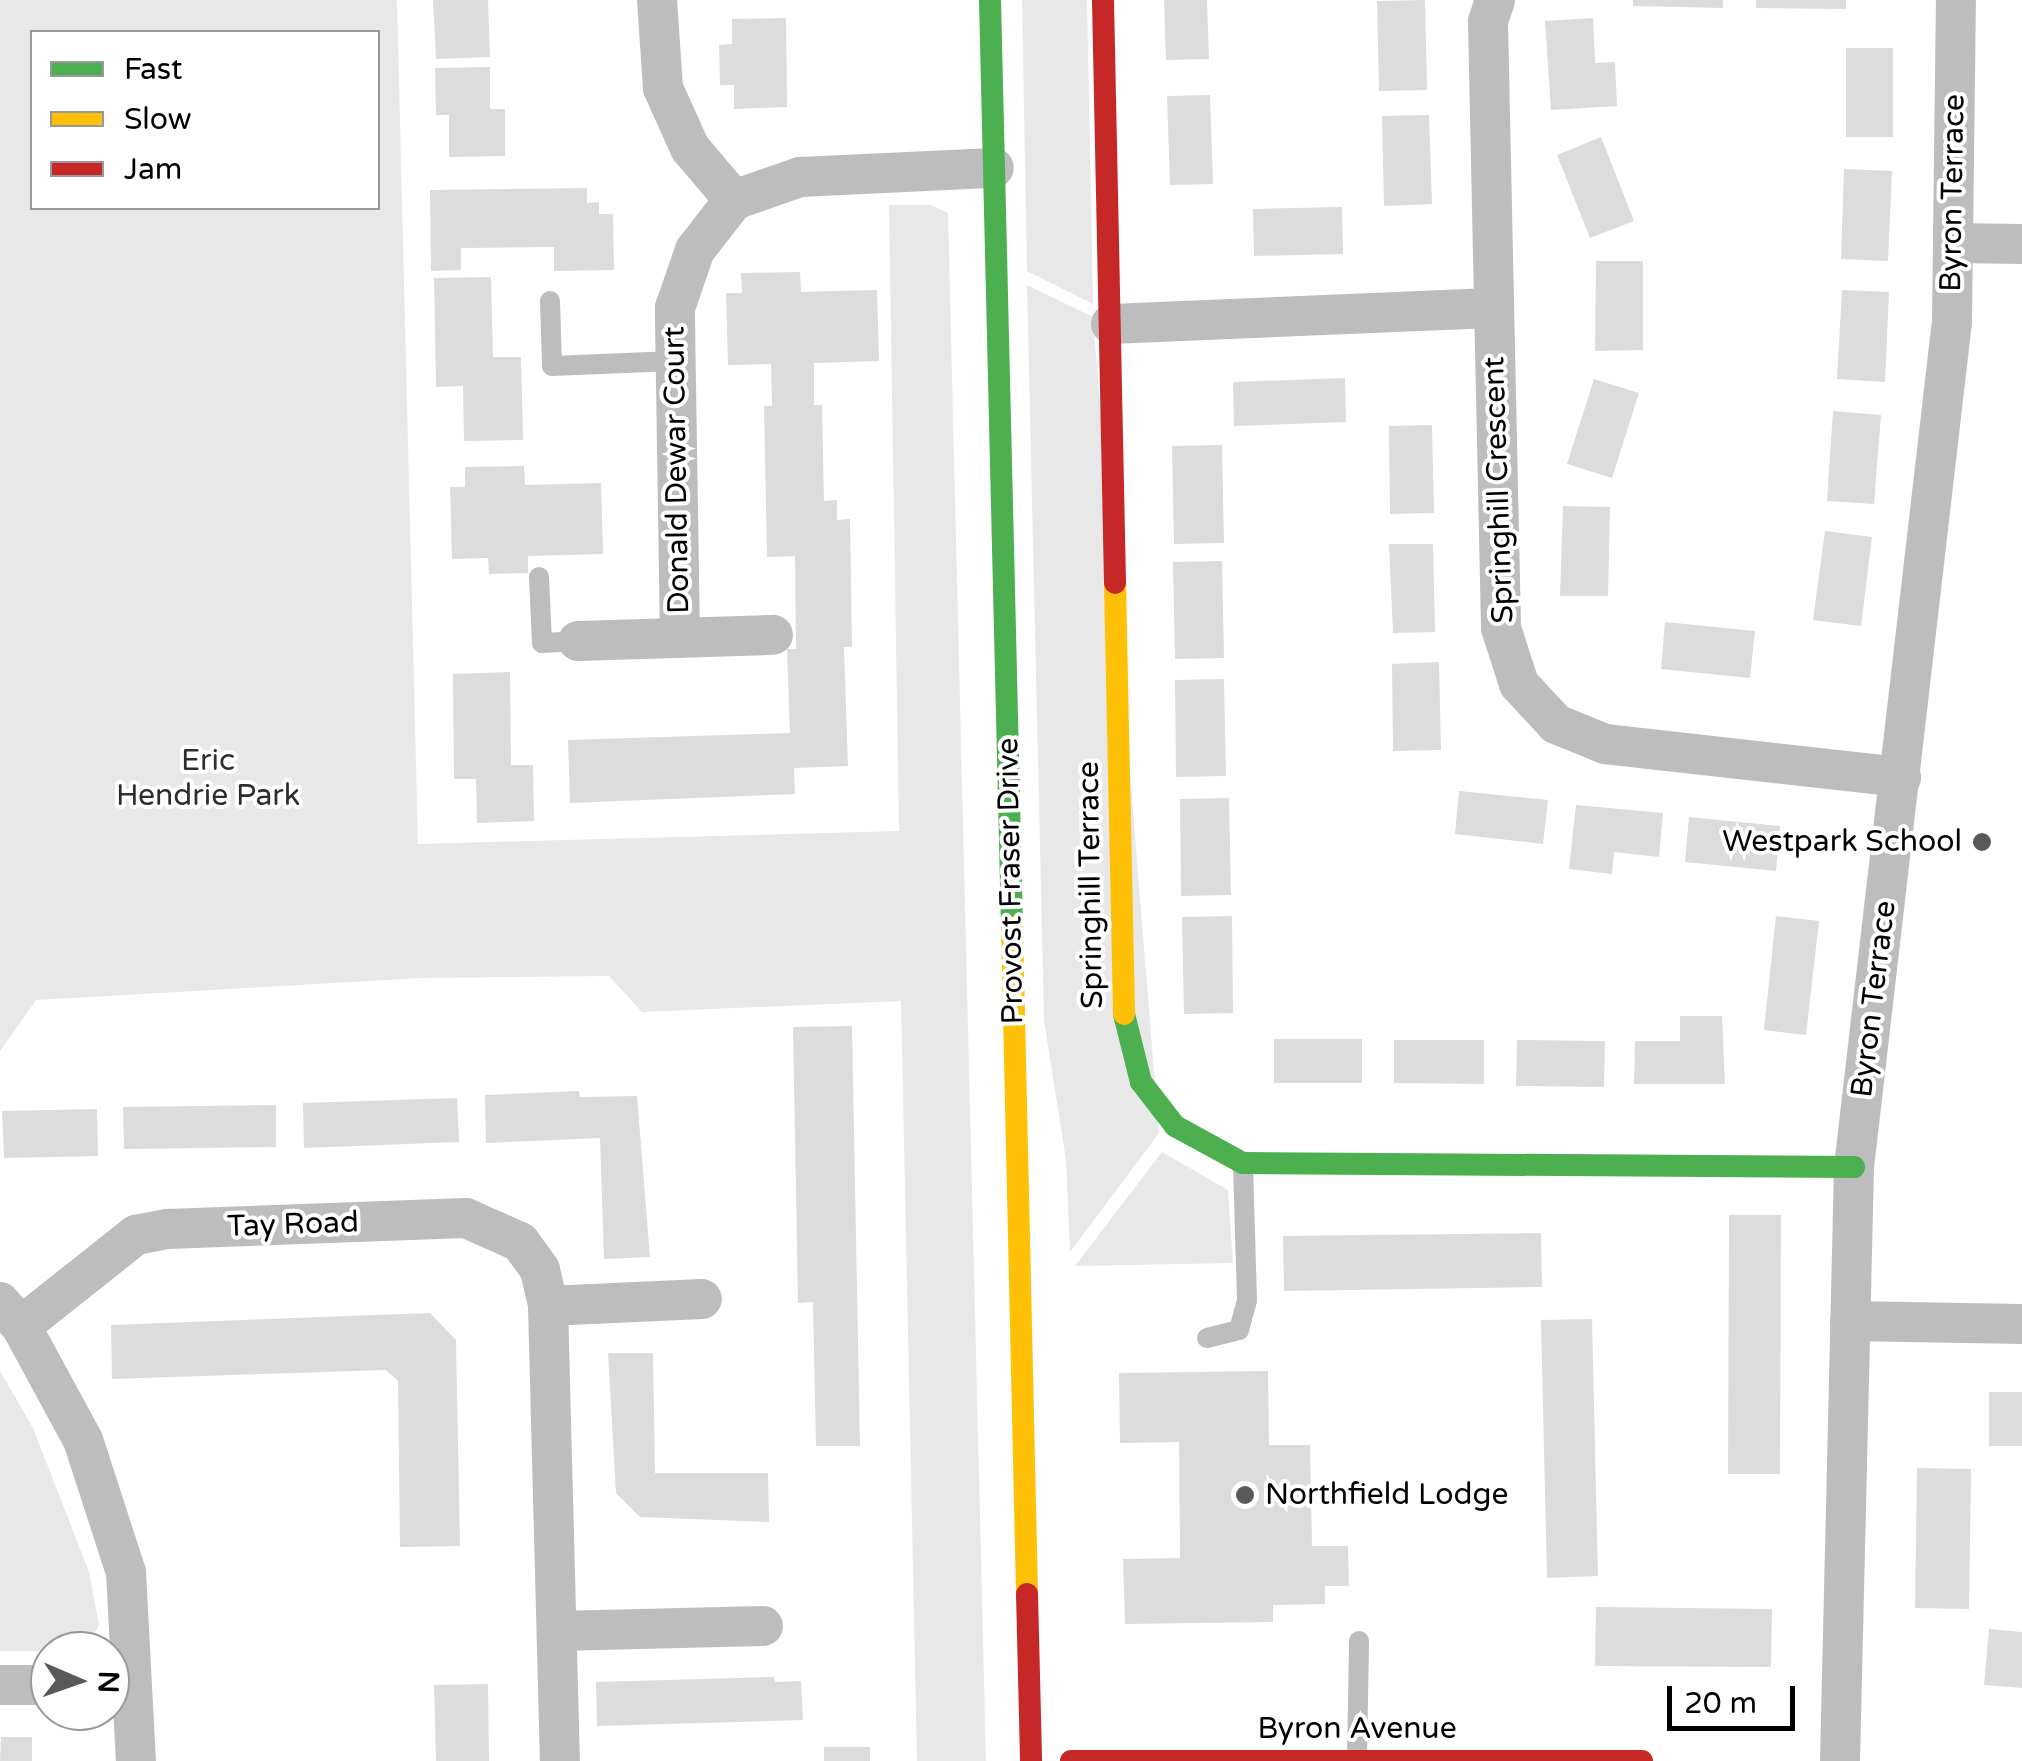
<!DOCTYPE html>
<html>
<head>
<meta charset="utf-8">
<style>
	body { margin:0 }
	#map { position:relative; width:2022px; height:1761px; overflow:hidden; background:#fff; font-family:"Varela Round",sans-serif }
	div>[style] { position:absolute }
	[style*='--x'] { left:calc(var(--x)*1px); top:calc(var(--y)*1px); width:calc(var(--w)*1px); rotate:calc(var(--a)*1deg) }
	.green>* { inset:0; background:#e8e8e8 }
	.building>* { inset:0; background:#dcdcdc }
	.lane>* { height:20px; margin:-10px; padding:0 10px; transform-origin:10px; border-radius:10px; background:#bdbdbd }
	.street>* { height:40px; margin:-20px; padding:0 20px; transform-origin:20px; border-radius:20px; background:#bdbdbd }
	.fast>* { height:22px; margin:-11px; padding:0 11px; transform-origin:11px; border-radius:11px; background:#4caf50 }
	.slow>* { height:22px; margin:-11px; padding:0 11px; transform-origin:11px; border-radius:11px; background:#ffc107 }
	.jam>* { height:22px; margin:-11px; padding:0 11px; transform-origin:11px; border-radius:11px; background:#c62828 }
	.dots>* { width:28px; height:28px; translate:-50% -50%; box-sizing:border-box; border:5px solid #fff; border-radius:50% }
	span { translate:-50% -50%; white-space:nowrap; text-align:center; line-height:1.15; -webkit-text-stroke:8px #fff; paint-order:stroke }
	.street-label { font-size:30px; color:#000 }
	.park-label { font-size:30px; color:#2d2d2d }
	.poi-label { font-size:30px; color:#000 }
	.right { translate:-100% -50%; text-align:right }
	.left { translate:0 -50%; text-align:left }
	.legend { position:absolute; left:30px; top:30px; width:350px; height:180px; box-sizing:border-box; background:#fff; border:2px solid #999; margin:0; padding:12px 18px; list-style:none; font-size:30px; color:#000 }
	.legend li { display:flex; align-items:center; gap:20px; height:50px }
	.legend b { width:50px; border:2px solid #999 }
	.north { position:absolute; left:30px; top:1631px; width:100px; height:100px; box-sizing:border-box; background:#fff; border:2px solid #999; border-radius:50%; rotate:92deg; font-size:28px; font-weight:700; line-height:40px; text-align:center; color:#000 }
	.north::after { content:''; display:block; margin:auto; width:35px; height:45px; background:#595959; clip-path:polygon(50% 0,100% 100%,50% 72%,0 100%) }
	.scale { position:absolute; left:1667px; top:1686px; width:128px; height:45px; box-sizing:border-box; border:5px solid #000; border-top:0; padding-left:12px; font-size:30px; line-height:35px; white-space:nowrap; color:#000; -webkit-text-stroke:8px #fff; paint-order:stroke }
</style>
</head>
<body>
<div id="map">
	<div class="green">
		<i style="clip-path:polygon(evenodd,0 0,397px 0,418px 844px,899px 831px,889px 205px,931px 205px,948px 213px,986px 1761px,917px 1761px,901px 1001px,642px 1012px,609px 976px,421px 978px,36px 1000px,0 1051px,0 0,32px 32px,378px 32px,378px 208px,32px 208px,32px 32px)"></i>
		<i style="clip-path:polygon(1022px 0,1087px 0,1093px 304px,1027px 271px)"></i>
		<i style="clip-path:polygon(1027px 285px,1093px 317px,1159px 1133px,1070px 1252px,1066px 1160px,1044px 1020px)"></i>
		<i style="clip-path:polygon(1162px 1152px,1228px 1190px,1233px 1263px,1075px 1266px)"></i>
		<i style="clip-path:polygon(0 1371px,33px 1428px,89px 1572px,99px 1625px,88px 1645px,65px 1651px,0 1651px)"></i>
	</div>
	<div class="building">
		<i style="clip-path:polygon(433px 0,488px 0,490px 57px,436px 59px)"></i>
		<i style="clip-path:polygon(1164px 0,1207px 0,1209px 59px,1166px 60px)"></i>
		<i style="clip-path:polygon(1425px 0,1427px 90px,1379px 91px,1377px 1px)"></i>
		<i style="clip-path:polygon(1633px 0,1723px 0,1723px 8px,1633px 6px)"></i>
		<i style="clip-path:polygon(1756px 0,1846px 0,1846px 9px,1756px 8px)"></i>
		<i style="clip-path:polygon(786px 18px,787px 107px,734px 109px,734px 85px,720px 85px,719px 45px,732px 44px,732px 19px)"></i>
		<i style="clip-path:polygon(1593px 18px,1595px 63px,1615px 62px,1617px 106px,1551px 110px,1545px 21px)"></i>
		<i style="clip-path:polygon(1846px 48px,1893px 48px,1893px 137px,1846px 137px)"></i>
		<i style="clip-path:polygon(490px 67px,490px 109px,505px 109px,505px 156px,449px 157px,449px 115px,436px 115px,435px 68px)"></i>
		<i style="clip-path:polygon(1210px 95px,1213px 184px,1170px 185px,1167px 96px)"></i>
		<i style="clip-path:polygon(1429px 115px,1432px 204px,1384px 206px,1382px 116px)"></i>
		<i style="clip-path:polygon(1601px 137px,1634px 221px,1590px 238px,1557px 155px)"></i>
		<i style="clip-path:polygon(1844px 169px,1892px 171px,1888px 261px,1841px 259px)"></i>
		<i style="clip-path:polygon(587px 188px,587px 203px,599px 202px,599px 214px,613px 214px,614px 270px,554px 271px,554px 247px,461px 248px,461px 270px,431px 271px,430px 190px)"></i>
		<i style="clip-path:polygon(1342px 207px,1343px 254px,1254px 256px,1253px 209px)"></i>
		<i style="clip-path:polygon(1596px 261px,1643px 261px,1643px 350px,1595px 351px)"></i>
		<i style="clip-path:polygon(800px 272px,801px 292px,877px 290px,879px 361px,814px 363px,814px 405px,822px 405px,824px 501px,837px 500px,837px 520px,850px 519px,852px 647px,844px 647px,848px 766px,794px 768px,795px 794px,570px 803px,568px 740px,790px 733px,787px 649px,796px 649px,795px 556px,767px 557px,764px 406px,772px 406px,771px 364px,728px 365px,726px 293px,742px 293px,741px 273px)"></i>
		<i style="clip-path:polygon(491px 277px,493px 357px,521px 357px,523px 440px,464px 441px,463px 386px,436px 387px,434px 278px)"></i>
		<i style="clip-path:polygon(1842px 290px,1889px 292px,1885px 382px,1837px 379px)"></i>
		<i style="clip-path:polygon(1345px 378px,1346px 422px,1234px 426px,1233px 382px)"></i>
		<i style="clip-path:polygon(1594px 379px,1639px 393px,1612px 478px,1567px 464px)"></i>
		<i style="clip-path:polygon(1833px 411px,1881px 415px,1874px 504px,1827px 501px)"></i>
		<i style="clip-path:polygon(1432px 425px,1434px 513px,1390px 514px,1389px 426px)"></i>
		<i style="clip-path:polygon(1222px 445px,1224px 543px,1174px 544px,1172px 446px)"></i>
		<i style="clip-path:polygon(524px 466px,525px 485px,601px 483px,603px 554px,528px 556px,528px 573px,489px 574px,488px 558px,452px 559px,450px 487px,465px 487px,465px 467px)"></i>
		<i style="clip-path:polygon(1563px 506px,1610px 507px,1608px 596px,1560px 596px)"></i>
		<i style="clip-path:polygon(1825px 531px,1872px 537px,1861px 626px,1813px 620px)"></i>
		<i style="clip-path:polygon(1389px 544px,1433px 544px,1435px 632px,1393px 633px)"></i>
		<i style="clip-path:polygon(1222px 561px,1224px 658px,1175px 659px,1173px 562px)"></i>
		<i style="clip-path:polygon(1665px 622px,1755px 631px,1750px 678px,1661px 669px)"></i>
		<i style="clip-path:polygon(1439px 662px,1441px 750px,1393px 751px,1392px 664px)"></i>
		<i style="clip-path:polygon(510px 672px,511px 765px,533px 765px,534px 821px,477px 823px,476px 779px,454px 779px,453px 674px)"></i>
		<i style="clip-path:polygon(1224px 679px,1226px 776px,1176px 777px,1175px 680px)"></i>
		<i style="clip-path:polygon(1459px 791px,1548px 800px,1543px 844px,1455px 834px)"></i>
		<i style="clip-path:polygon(1229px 798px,1231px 895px,1181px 896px,1180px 799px)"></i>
		<i style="clip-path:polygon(1576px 805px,1663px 813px,1659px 857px,1614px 852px,1612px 874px,1569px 869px)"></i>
		<i style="clip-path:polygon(1689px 817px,1780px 826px,1776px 871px,1685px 862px)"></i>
		<i style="clip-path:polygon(1232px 916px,1233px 1013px,1184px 1014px,1182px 917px)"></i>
		<i style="clip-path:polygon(1776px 916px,1819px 921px,1806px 1035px,1764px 1030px)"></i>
		<i style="clip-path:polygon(1680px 1016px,1722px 1016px,1725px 1084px,1634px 1084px,1635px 1041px,1680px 1041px)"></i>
		<i style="clip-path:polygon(852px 1026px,860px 1446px,816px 1446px,813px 1302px,798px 1303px,793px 1027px)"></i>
		<i style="clip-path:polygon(1274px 1039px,1362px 1039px,1362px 1083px,1274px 1083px)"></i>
		<i style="clip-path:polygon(1394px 1040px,1484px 1040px,1484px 1084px,1394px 1083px)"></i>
		<i style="clip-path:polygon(1517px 1040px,1605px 1041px,1604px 1087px,1516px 1086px)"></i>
		<i style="clip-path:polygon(579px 1091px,580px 1097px,637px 1096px,650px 1257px,604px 1259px,600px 1138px,486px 1143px,485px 1095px)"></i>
		<i style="clip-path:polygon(457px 1098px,459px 1142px,304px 1148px,303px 1103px)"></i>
		<i style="clip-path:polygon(276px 1105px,276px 1147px,124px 1149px,123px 1107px)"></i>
		<i style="clip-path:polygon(97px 1109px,98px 1156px,4px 1158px,2px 1111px)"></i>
		<i style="clip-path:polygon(1729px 1215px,1781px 1215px,1780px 1474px,1728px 1474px)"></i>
		<i style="clip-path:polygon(1541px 1233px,1542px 1287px,1284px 1291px,1283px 1236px)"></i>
		<i style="clip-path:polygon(430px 1313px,456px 1340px,460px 1546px,400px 1547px,398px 1381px,386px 1370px,112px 1379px,111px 1325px)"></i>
		<i style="clip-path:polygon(1592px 1319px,1598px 1576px,1547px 1578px,1541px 1320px)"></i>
		<i style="clip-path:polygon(608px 1353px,653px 1353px,655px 1473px,768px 1473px,769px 1522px,640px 1517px,616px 1493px)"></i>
		<i style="clip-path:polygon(1268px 1371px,1269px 1445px,1310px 1445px,1312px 1546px,1348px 1546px,1349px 1586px,1325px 1586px,1325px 1604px,1273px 1605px,1273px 1622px,1125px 1624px,1123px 1559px,1180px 1558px,1179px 1442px,1120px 1443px,1119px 1373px)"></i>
		<i style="clip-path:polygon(1989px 1392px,2022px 1392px,2022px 1446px,1989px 1446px)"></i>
		<i style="clip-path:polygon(1917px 1468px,1971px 1469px,1969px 1609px,1915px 1608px)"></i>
		<i style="clip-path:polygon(1596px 1607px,1772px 1609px,1771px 1667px,1595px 1666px)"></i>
		<i style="clip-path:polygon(1989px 1629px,2022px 1632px,2022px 1688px,1984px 1685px)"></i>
		<i style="clip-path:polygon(774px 1677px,775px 1682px,801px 1681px,803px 1720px,597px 1726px,596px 1682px)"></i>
		<i style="clip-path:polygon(488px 1684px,489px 1761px,436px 1761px,434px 1685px)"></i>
		<i style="clip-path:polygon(1px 1737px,32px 1737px,32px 1761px,0 1761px)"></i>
		<i style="clip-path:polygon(824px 1747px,870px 1747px,870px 1761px,824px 1761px)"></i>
	</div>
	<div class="lane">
		<i style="--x:550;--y:301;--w:65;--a:88.2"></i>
		<i style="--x:552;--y:366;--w:122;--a:-2.3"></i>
		<i style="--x:539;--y:577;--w:66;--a:87.4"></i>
		<i style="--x:542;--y:643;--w:36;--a:-3"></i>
		<i style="--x:1207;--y:1338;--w:33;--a:-14"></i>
		<i style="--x:1239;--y:1330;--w:31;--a:-75"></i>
		<i style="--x:1247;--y:1300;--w:135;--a:-91.7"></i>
		<i style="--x:1357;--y:1758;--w:117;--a:-89"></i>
	</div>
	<div class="street">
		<i style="--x:657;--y:0;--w:88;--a:86.1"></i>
		<i style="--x:663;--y:88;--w:66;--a:65.8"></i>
		<i style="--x:690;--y:148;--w:68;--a:49.8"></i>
		<i style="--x:1495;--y:0;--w:23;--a:108"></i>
		<i style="--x:1488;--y:22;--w:606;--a:88.77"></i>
		<i style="--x:1501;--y:628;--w:59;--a:72.2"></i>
		<i style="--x:1519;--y:684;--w:54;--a:47.2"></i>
		<i style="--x:1556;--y:724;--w:53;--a:22.2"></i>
		<i style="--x:1605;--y:744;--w:298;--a:6.4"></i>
		<i style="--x:1953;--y:243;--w:69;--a:0.8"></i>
		<i style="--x:1111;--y:324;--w:381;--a:-2.4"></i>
		<i style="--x:680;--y:638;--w:330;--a:-90.9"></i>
		<i style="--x:675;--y:308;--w:61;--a:-71"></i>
		<i style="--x:695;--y:250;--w:63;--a:-52"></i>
		<i style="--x:734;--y:200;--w:70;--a:-19.2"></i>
		<i style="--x:800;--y:177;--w:194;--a:-2.7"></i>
		<i style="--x:578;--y:641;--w:195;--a:-1.8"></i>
		<i style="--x:0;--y:1302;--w:32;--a:49"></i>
		<i style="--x:21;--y:1326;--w:130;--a:61.5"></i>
		<i style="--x:83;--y:1440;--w:139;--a:72"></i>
		<i style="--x:126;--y:1572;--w:189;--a:87"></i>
		<i style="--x:548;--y:1306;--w:154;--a:-2.6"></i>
		<i style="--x:1850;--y:1321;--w:172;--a:1"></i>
		<i style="--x:21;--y:1326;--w:147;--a:-38.4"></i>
		<i style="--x:136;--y:1235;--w:33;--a:-11"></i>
		<i style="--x:168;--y:1229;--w:298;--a:-2.1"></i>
		<i style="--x:466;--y:1218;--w:59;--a:24"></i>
		<i style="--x:520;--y:1242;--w:34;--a:54"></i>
		<i style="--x:540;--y:1270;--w:37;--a:77"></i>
		<i style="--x:548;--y:1306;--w:455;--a:88.5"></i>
		<i style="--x:557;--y:1631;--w:206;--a:-1.4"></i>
		<i style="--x:0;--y:1685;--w:50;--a:0"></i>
		<i style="--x:1840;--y:1761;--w:594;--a:-88.65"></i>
		<i style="--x:1854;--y:1167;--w:852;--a:-83.39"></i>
		<i style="--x:1952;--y:321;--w:321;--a:-89.3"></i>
	</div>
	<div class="fast">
		<i style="--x:990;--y:0;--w:927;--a:88.64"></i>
		<i style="--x:1124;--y:1014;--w:70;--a:76"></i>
		<i style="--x:1141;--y:1082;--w:56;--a:52.3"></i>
		<i style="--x:1175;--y:1126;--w:77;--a:28.6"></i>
		<i style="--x:1243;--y:1163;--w:611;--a:0.38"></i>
	</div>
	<div class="slow">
		<i style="--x:1115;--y:583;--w:431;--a:88.8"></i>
		<i style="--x:1012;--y:927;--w:667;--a:88.71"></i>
	</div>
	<div class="jam">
		<i style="--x:1103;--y:0;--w:583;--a:88.82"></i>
		<i style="--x:1027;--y:1594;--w:167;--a:88.6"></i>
		<i style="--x:1071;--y:1761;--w:571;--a:0"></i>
	</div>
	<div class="dots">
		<i style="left:1982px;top:842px;background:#595959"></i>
		<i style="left:1245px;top:1495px;background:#595959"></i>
	</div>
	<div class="street-label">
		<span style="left:1953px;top:193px;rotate:-89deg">Byron Terrace</span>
		<span style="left:677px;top:470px;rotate:-91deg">Donald Dewar Court</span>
		<span style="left:1499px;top:490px;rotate:-92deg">Springhill Crescent</span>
		<span style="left:1011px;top:881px;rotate:-91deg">Provost Fraser Drive</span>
		<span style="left:1091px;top:885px;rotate:-91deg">Springhill Terrace</span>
		<span style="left:1874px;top:999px;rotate:-83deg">Byron Terrace</span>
		<span style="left:293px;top:1225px;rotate:-2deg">Tay Road</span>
		<span style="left:1357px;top:1729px">Byron Avenue</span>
	</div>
	<div class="park-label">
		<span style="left:208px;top:778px">Eric<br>Hendrie Park</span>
	</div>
	<div class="poi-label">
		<span class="right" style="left:1962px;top:842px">Westpark School</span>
		<span class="left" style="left:1265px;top:1495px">Northfield Lodge</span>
	</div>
	<ul class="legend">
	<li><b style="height:12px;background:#4caf50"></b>Fast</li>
	<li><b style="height:12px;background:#ffc107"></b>Slow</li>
	<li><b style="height:12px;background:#c62828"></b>Jam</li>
	</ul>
	<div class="north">N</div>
	<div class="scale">20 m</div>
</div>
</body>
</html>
